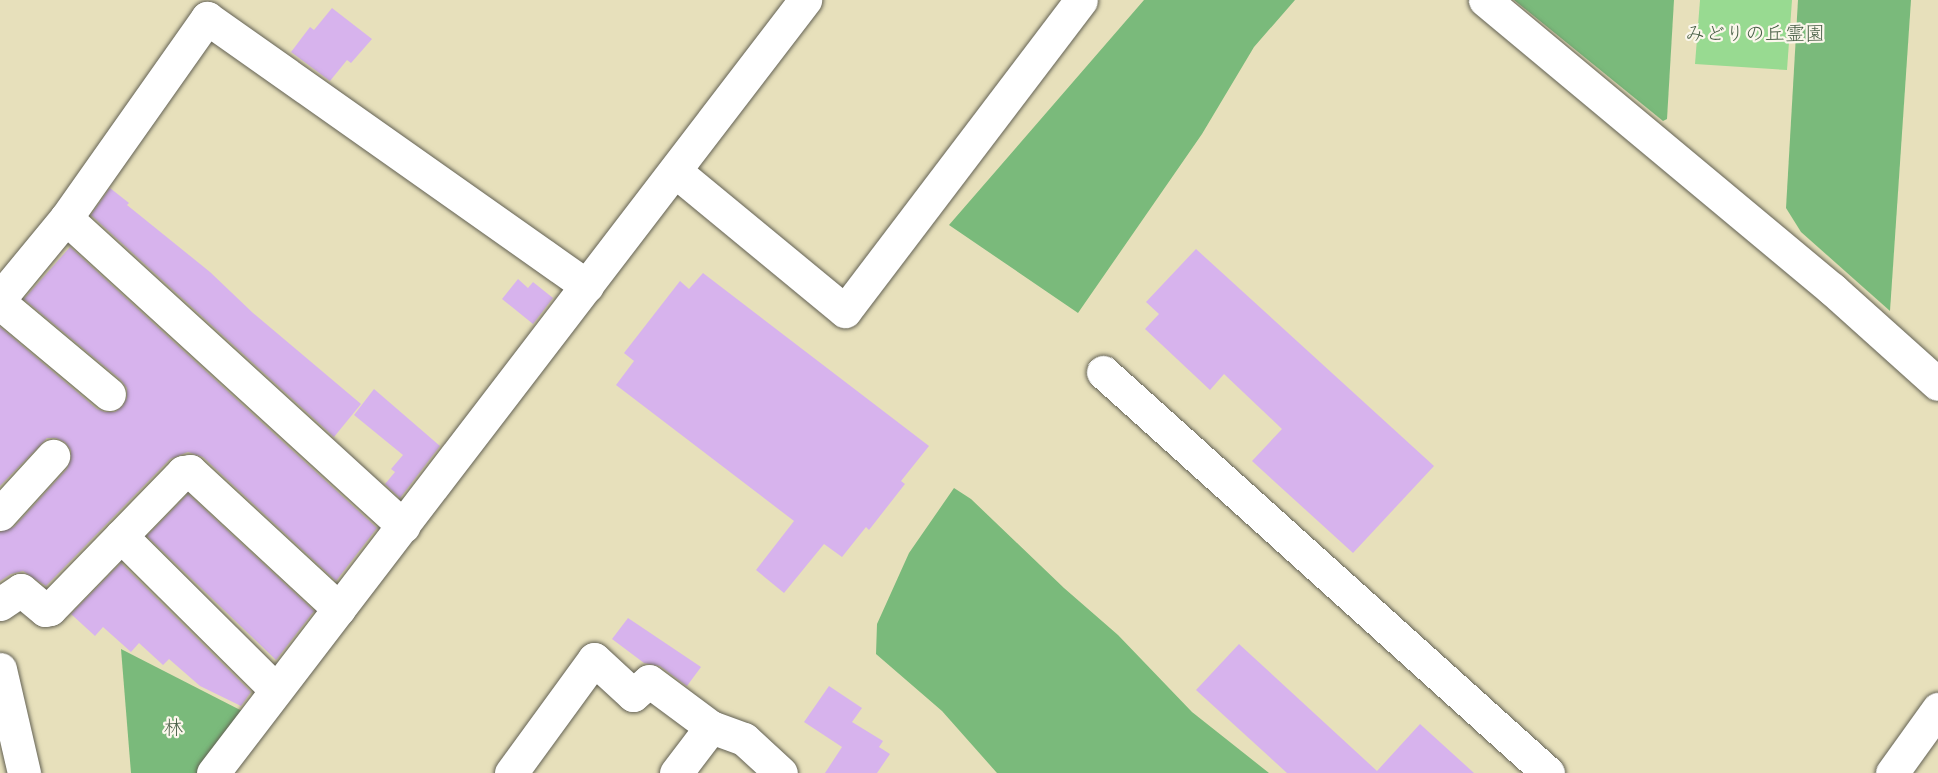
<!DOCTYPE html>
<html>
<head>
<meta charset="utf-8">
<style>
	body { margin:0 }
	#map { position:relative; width:1938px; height:773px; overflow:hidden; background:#e7e0bb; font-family:Mynerve,"Klee One",sans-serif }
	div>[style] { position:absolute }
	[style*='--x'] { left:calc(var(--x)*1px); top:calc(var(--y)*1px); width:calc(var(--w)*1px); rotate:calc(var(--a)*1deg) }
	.green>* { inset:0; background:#98da91 }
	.forest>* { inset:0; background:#7aba7b }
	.building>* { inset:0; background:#d7b3ed }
	.roads { filter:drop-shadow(0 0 2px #636154) drop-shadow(0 0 2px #636154) }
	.minor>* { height:33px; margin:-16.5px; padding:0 16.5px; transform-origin:16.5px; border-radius:16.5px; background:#fff }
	span { translate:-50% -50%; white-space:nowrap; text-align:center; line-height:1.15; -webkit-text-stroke:4.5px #fbf7ec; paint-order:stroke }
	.park-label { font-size:20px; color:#475e45 }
</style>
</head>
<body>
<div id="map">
	<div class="green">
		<i style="clip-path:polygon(1700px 0,1792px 0,1787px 70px,1695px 64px)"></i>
	</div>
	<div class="forest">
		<i style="clip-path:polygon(1144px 0,1295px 0,1254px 47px,1202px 134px,1078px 313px,949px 225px)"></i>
		<i style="clip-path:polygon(1514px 0,1674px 0,1667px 119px,1663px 121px)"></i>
		<i style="clip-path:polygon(1798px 0,1911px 0,1890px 311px,1801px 232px,1786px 208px)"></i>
		<i style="clip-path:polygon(954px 488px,971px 499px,1064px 588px,1118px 635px,1192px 712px,1269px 773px,997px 773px,942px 711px,876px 654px,877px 624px,909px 553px)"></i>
		<i style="clip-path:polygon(121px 649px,248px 714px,202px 773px,131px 773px)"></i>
	</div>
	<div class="building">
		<i style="clip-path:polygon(332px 8px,372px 39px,351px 63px,347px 60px,330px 81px,291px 52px,310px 27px,314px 30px)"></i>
		<i style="clip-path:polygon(110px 188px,129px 203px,127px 205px,210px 272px,253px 313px,361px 404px,334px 437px,91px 215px)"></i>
		<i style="clip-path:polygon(70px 247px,377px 528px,336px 581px,203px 457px,188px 452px,170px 459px,46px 586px,23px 571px,11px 574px,0 581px,0 532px,14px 527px,67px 469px,71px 459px,71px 450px,65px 442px,56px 438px,47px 438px,0 486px,0 327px,97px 409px,105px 412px,115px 412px,123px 406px,127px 398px,127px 388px,121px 380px,24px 299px)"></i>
		<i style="clip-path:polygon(1196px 249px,1434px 466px,1353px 553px,1252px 461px,1282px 429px,1224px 374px,1210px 390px,1145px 329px,1159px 314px,1146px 302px)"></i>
		<i style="clip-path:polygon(703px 273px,929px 446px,901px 481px,905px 484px,869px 530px,866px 527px,842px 557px,824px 544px,784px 593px,756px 570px,794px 521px,616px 385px,634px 361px,624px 353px,680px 281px,689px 289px)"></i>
		<i style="clip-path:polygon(518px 279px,528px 288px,533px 282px,553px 298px,533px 324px,502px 299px)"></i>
		<i style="clip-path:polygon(374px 389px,440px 446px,400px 498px,385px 484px,395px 472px,391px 469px,403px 455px,354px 415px)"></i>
		<i style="clip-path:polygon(188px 494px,314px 611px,276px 660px,147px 536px)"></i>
		<i style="clip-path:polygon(121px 563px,251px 692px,241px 706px,200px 686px,169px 659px,163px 665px,139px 643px,131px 652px,103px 627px,95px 636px,71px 614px)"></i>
		<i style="clip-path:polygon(628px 618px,701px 667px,687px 686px,660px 666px,644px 663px,612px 639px)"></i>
		<i style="clip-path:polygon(1239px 644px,1377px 771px,1420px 724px,1474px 773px,1287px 773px,1196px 690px)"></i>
		<i style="clip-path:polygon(829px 686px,862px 708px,852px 722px,883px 741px,879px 747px,890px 754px,877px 773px,825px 773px,842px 747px,804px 722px)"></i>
	</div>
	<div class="roads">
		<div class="minor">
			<i style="--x:1485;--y:0;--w:452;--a:39.8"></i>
			<i style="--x:1832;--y:289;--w:142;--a:41.9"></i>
			<i style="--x:675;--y:171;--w:220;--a:39.5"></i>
			<i style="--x:845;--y:311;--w:390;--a:-52.8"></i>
			<i style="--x:66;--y:218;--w:457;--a:42.4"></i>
			<i style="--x:0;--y:298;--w:104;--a:-50.5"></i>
			<i style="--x:66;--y:218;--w:245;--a:-54.8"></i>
			<i style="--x:207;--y:18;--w:465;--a:35.2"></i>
			<i style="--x:0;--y:303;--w:142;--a:39.9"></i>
			<i style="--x:1103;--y:372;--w:599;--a:42.02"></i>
			<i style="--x:0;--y:514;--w:79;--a:-47.6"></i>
			<i style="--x:121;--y:536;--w:218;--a:44.8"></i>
			<i style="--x:0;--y:604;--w:25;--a:-34"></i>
			<i style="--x:21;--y:590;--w:31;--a:40"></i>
			<i style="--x:45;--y:610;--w:5;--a:-11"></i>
			<i style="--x:50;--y:609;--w:191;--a:-45.8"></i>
			<i style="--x:183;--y:472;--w:7;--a:-8"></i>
			<i style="--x:190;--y:471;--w:203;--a:42.8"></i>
			<i style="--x:0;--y:669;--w:107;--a:77"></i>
			<i style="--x:213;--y:773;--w:974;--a:-52.55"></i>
			<i style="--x:511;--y:773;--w:141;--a:-53.9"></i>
			<i style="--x:594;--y:659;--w:53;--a:42.7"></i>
			<i style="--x:633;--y:695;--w:21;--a:-41"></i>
			<i style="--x:649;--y:681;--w:77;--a:36.6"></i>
			<i style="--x:711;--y:727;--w:35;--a:20"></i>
			<i style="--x:744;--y:739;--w:50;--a:42.6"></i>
			<i style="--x:676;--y:773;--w:58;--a:-52.7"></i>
			<i style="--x:1892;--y:773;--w:79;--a:-54.3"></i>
		</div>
	</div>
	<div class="park-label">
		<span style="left:1755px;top:34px">みどりの丘霊園</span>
		<span style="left:173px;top:728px">林</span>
	</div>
</div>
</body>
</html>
